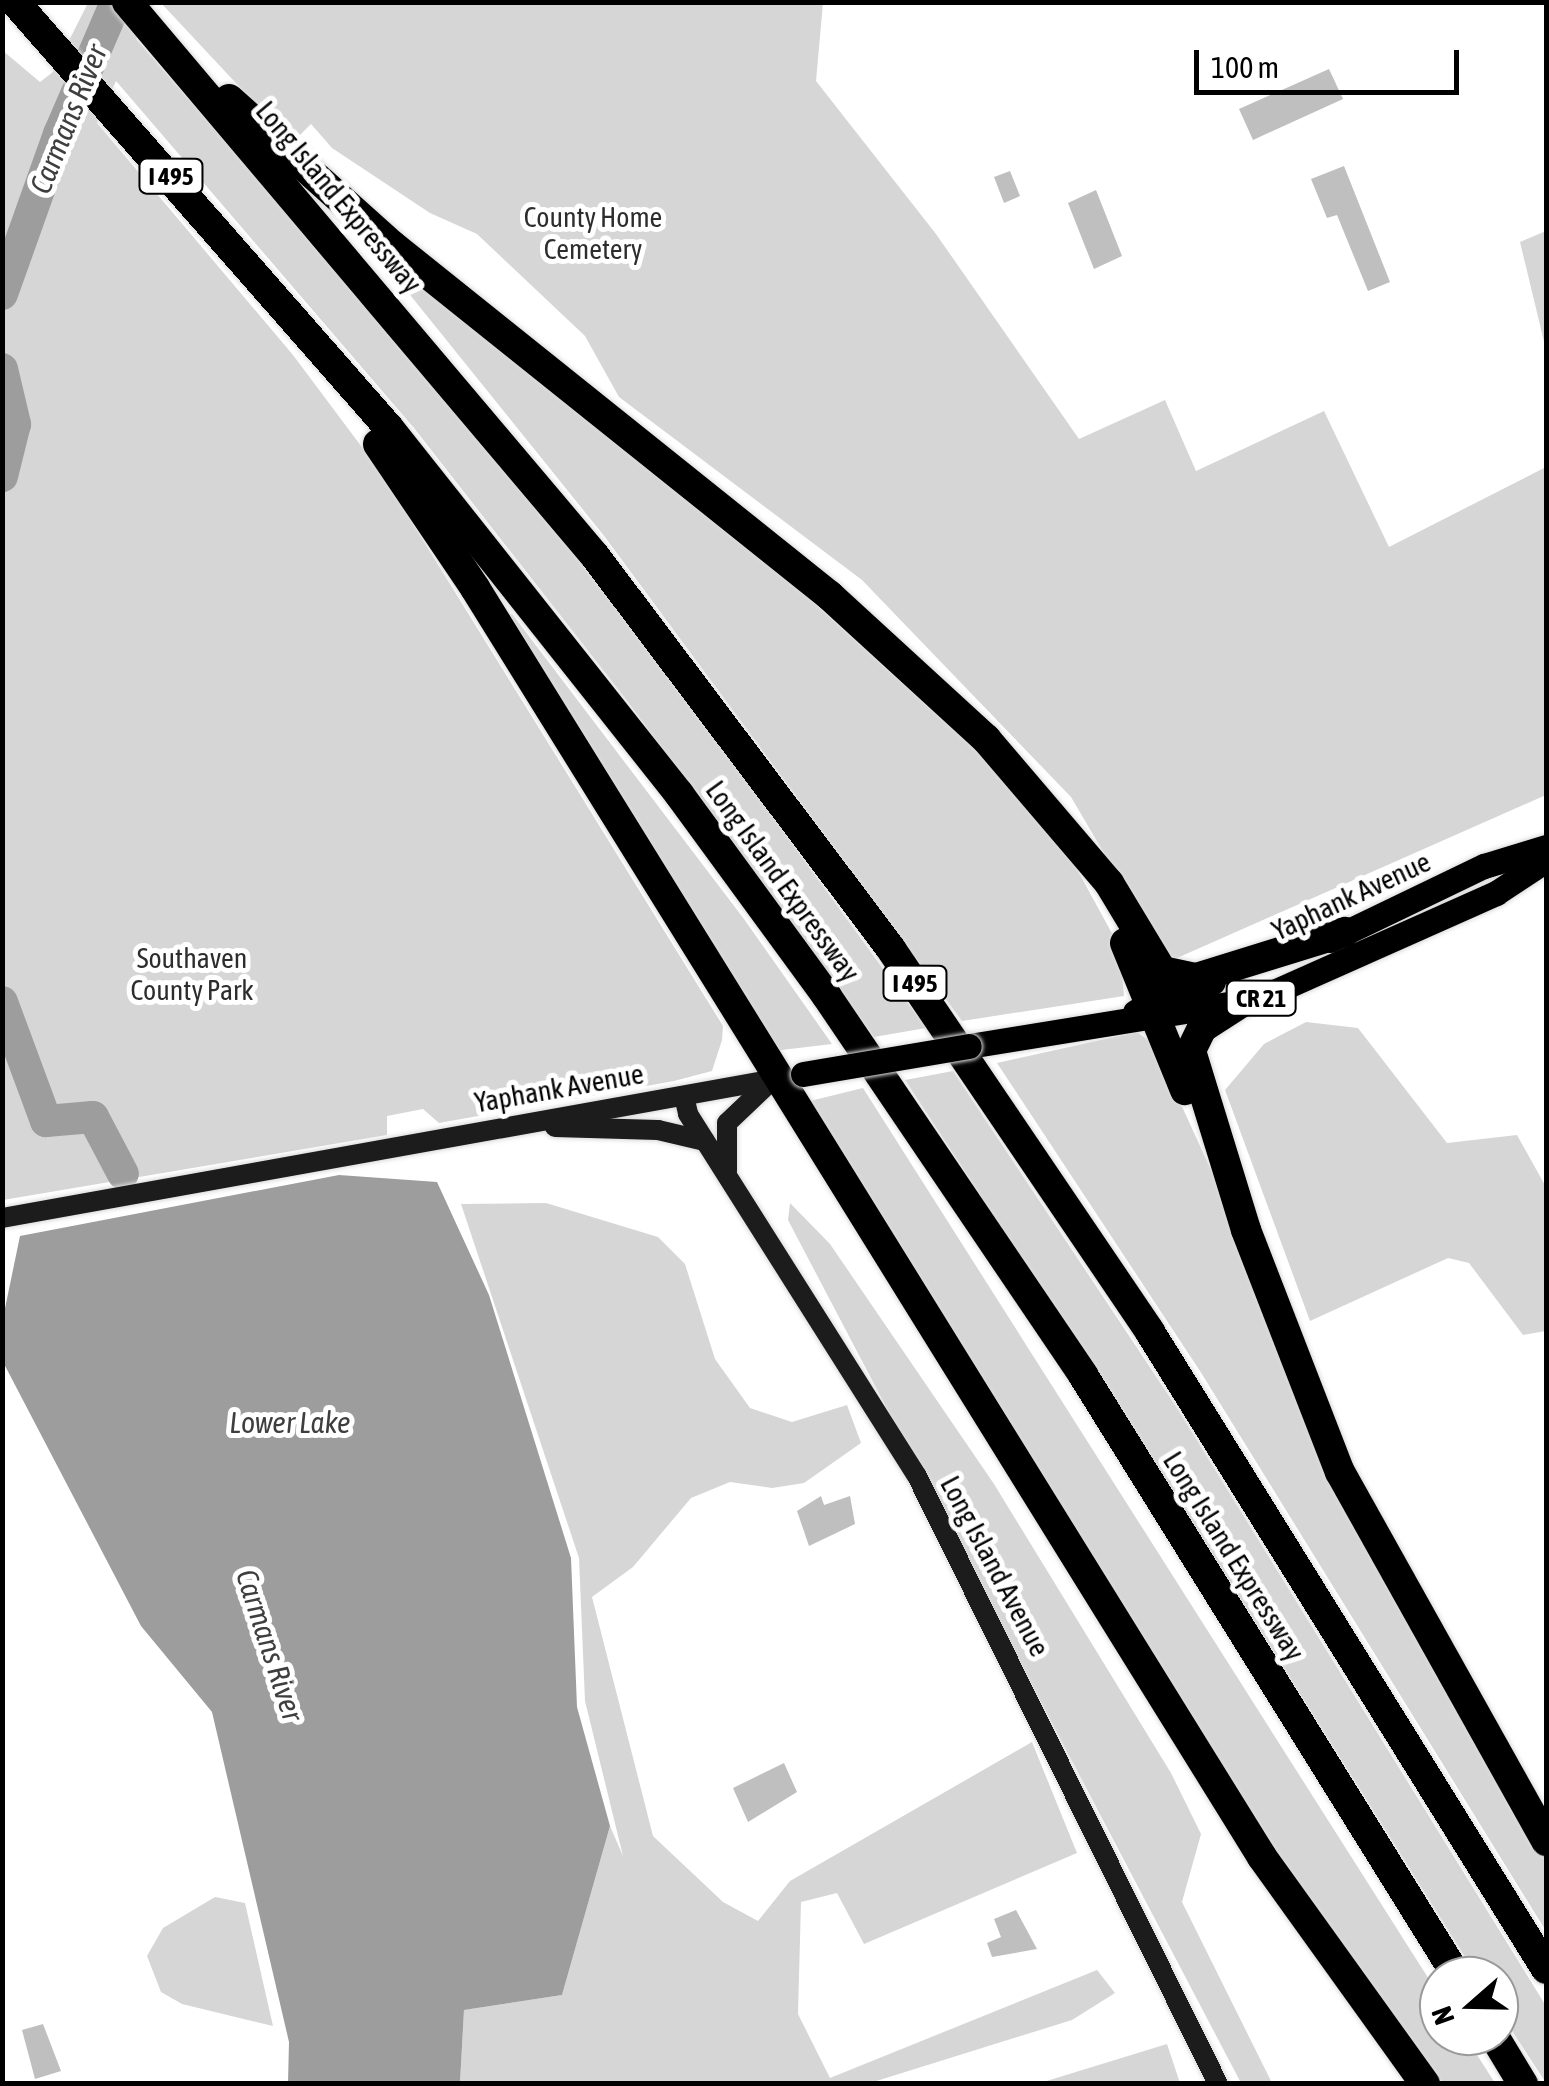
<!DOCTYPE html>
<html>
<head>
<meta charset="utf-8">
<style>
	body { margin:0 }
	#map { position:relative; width:1549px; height:2086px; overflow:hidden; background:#fff; font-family:"Asap Condensed",sans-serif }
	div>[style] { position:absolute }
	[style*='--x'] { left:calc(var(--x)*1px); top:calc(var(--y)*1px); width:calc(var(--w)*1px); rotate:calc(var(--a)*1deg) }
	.green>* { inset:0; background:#d6d6d6 }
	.water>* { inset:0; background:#9d9d9d }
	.river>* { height:32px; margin:-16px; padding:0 16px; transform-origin:16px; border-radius:16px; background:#9d9d9d }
	.building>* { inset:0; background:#bfbfbf }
	.roads { filter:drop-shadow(0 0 2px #dbdbdb) drop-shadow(0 0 2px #dbdbdb) }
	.secondary>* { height:20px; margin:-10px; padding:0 10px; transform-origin:10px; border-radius:10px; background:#1c1c1c }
	.primary>* { height:25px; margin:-12.5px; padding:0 12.5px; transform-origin:12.5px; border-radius:12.5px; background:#000 }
	.highway>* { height:30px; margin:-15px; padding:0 15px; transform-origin:15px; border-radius:15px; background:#000 }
	.bridges { filter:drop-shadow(0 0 2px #dbdbdb) drop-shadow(0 0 2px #dbdbdb) }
	.primary-bridge>* { height:25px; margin:-12.5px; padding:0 12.5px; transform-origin:12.5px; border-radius:12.5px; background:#000 }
	span { translate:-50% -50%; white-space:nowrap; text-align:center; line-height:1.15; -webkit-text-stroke:10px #fff; paint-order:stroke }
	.shield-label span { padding:2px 8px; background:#fff; border:2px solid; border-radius:8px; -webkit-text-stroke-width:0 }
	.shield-label { font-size:25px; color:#000; font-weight:700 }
	.street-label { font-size:28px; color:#000 }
	.park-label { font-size:28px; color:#2d2d2d }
	.water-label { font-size:30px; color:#3e3e3e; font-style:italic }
	.frame { position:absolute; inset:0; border:5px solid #000; pointer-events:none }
	.north { position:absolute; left:1419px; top:1956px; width:100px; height:100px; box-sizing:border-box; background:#fff; border:2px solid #999; border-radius:50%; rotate:250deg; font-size:28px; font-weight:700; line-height:40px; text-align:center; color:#000 }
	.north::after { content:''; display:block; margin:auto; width:35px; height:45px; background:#000; clip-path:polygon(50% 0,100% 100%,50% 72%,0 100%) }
	.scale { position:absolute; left:1194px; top:50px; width:265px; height:45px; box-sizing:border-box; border:5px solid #000; border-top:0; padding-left:12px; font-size:30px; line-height:35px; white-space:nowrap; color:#000; -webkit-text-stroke:8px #fff; paint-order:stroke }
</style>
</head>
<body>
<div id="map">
	<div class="green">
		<i style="clip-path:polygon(88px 3px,154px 3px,136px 39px,452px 401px,670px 676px,926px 1028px,874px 1037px,628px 702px,414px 428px,116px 81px,97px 123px,293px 355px,382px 474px,723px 1026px,722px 1040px,712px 1071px,674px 1081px,439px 1123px,423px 1109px,387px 1116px,387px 1135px,3px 1200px,2px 50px,40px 82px,53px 72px)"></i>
		<i style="clip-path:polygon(161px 3px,823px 3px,816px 81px,936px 234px,1079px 439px,1165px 400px,1196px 471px,1324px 411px,1389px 547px,1546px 467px,1546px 795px,1168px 962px,1071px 797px,862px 580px,619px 397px,585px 336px,477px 234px,430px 213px,332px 148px,311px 124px,292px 143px)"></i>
		<i style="clip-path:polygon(1546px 231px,1546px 350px,1520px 242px)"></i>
		<i style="clip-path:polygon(361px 234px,804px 594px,997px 770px,1073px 862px,1120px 948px,1124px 996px,962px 1021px,605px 537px)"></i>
		<i style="clip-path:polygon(512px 614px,744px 919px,832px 1044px,773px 1051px,502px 619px)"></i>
		<i style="clip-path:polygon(1306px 1022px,1358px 1028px,1447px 1143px,1517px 1135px,1546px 1187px,1546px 1331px,1523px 1335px,1469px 1263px,1448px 1258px,1310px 1321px,1225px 1090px,1264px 1044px)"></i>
		<i style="clip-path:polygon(1137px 1032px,1152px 1043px,1168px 1076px,1439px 1668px,1546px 1858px,1546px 1931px,1200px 1371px,997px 1063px)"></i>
		<i style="clip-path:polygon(953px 1071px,1177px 1408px,1546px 2006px,1546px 2083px,1499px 2011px,1499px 1976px,1477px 1976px,1139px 1437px,905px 1080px)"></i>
		<i style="clip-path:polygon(863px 1088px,1439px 1995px,1439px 2036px,1465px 2036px,1495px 2083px,1443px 2083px,1276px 1860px,810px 1101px)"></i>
		<i style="clip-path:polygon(546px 1203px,658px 1237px,685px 1264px,715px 1359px,750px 1408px,792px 1422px,847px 1405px,861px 1443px,804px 1483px,772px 1488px,730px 1482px,691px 1498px,633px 1567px,592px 1597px,653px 1836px,723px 1902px,758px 1921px,790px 1881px,1032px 1742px,1077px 1853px,864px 1944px,837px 1893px,801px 1902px,798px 2014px,830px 2078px,1097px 1970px,1115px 1993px,1072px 2020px,870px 2083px,460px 2084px,464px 2010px,562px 1995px,610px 1826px,623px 1856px,585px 1701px,579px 1558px,461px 1204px)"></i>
		<i style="clip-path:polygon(790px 1203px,830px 1244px,994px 1484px,1171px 1773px,1201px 1834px,1182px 1902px,1272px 2083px,1241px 2083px,788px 1220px)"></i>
		<i style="clip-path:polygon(215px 1897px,245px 1903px,273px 2026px,182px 2004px,161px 1992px,147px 1956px,163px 1928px)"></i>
		<i style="clip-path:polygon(1167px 2044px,1180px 2083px,1040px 2083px)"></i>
	</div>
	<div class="water">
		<i style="clip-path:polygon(339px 1175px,437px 1182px,489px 1295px,571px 1558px,577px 1707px,610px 1826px,562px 1995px,464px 2010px,460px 2083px,288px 2083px,289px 2042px,212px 1712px,141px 1626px,3px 1362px,3px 1318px,20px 1236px)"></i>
	</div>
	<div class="river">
		<i style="--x:2;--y:294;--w:170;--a:-70.4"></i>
		<i style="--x:59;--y:134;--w:144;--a:-66.6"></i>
		<i style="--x:2;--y:369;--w:57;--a:76.7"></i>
		<i style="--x:15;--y:424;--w:54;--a:104"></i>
		<i style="--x:2;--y:1002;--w:127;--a:69.7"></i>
		<i style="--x:46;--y:1121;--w:47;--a:-4.9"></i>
		<i style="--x:93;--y:1117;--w:64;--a:62.2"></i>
	</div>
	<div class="building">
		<i style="clip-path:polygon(1329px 69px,1343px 99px,1253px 140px,1239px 109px)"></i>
		<i style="clip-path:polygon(1344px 166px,1390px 282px,1368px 291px,1337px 215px,1327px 218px,1311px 179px)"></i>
		<i style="clip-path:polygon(1010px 171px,1020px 196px,1004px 203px,994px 177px)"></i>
		<i style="clip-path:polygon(1096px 190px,1122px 256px,1094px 269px,1068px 203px)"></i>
		<i style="clip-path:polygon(821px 1496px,824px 1505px,850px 1496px,855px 1524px,809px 1546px,797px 1511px)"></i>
		<i style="clip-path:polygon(784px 1763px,797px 1792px,748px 1822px,733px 1788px)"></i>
		<i style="clip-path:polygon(1016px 1910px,1037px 1949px,992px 1957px,987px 1943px,1001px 1937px,994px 1919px)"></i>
		<i style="clip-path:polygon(43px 2024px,61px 2071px,35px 2079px,22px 2030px)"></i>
	</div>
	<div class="roads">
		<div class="secondary">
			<i style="--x:684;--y:1096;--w:18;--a:77"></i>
			<i style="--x:688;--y:1114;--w:428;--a:57.7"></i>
			<i style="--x:917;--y:1476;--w:678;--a:63.66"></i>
			<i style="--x:555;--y:1127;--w:103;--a:1.7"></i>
			<i style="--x:658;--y:1130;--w:48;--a:13.2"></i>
			<i style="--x:727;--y:1171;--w:48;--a:-90"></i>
			<i style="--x:727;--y:1123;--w:57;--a:-43.6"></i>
			<i style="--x:2;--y:1218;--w:785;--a:-10.19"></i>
		</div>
		<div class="primary">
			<i style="--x:1330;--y:940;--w:171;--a:-25.7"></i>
			<i style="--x:1484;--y:866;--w:65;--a:-17"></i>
			<i style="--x:1135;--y:1012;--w:36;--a:-32"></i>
			<i style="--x:1166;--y:993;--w:48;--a:-13.2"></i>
			<i style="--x:969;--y:1046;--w:293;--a:-9.2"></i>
			<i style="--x:1258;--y:999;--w:261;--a:-24"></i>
			<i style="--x:1496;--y:893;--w:60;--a:-33.4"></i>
		</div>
		<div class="highway">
			<i style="--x:15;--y:2;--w:567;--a:48.72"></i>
			<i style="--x:389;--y:428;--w:467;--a:51.6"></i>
			<i style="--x:679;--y:794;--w:249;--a:53.8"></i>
			<i style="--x:826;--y:995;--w:459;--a:55.9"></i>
			<i style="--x:1083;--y:1375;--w:708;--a:58.11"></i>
			<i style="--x:127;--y:2;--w:725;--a:49.81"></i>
			<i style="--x:595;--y:556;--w:492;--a:53"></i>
			<i style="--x:891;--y:949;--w:462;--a:55.9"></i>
			<i style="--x:1150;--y:1332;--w:750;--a:58.13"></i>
			<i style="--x:229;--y:99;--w:220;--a:41.9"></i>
			<i style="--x:393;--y:246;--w:560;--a:38.69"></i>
			<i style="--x:830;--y:596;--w:212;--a:42.5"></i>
			<i style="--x:986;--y:739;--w:189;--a:49.5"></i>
			<i style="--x:1109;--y:883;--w:103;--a:58.9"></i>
			<i style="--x:1162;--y:971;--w:35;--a:12"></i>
			<i style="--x:1196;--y:978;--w:156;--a:-17.2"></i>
			<i style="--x:378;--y:444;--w:174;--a:56"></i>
			<i style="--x:475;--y:588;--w:1493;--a:58.19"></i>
			<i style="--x:1262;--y:1857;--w:279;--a:54.3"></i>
			<i style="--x:1125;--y:943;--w:159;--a:67.8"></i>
			<i style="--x:1241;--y:1003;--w:46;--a:147.3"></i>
			<i style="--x:1202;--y:1028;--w:25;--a:116"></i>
			<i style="--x:1191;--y:1051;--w:187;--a:72.9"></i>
			<i style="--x:1246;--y:1230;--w:260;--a:68.8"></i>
			<i style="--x:1340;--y:1472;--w:423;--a:60.8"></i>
			<i style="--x:1494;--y:2036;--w:56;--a:58.9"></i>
		</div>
	</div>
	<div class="bridges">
		<div class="primary-bridge">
			<i style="--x:803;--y:1074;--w:168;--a:-9.6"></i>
		</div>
	</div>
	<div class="shield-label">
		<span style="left:171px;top:176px">I 495</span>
		<span style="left:915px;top:983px">I 495</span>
		<span style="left:1261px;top:998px">CR 21</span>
	</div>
	<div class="street-label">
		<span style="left:339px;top:197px;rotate:50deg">Long Island Expressway</span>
		<span style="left:783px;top:881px;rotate:54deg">Long Island Expressway</span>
		<span style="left:1351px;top:896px;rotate:-25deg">Yaphank Avenue</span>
		<span style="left:559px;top:1088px;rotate:-10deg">Yaphank Avenue</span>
		<span style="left:1234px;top:1556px;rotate:58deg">Long Island Expressway</span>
		<span style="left:995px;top:1566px;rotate:62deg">Long Island Avenue</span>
	</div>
	<div class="park-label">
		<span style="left:593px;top:233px">County Home<br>Cemetery</span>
		<span style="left:192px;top:974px">Southaven<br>County Park</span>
	</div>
	<div class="water-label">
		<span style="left:68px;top:119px;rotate:-68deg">Carmans River</span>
		<span style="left:290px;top:1422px">Lower Lake</span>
		<span style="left:270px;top:1645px;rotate:72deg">Carmans River</span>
	</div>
	<div class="frame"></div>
	<div class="north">N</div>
	<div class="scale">100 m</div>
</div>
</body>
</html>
